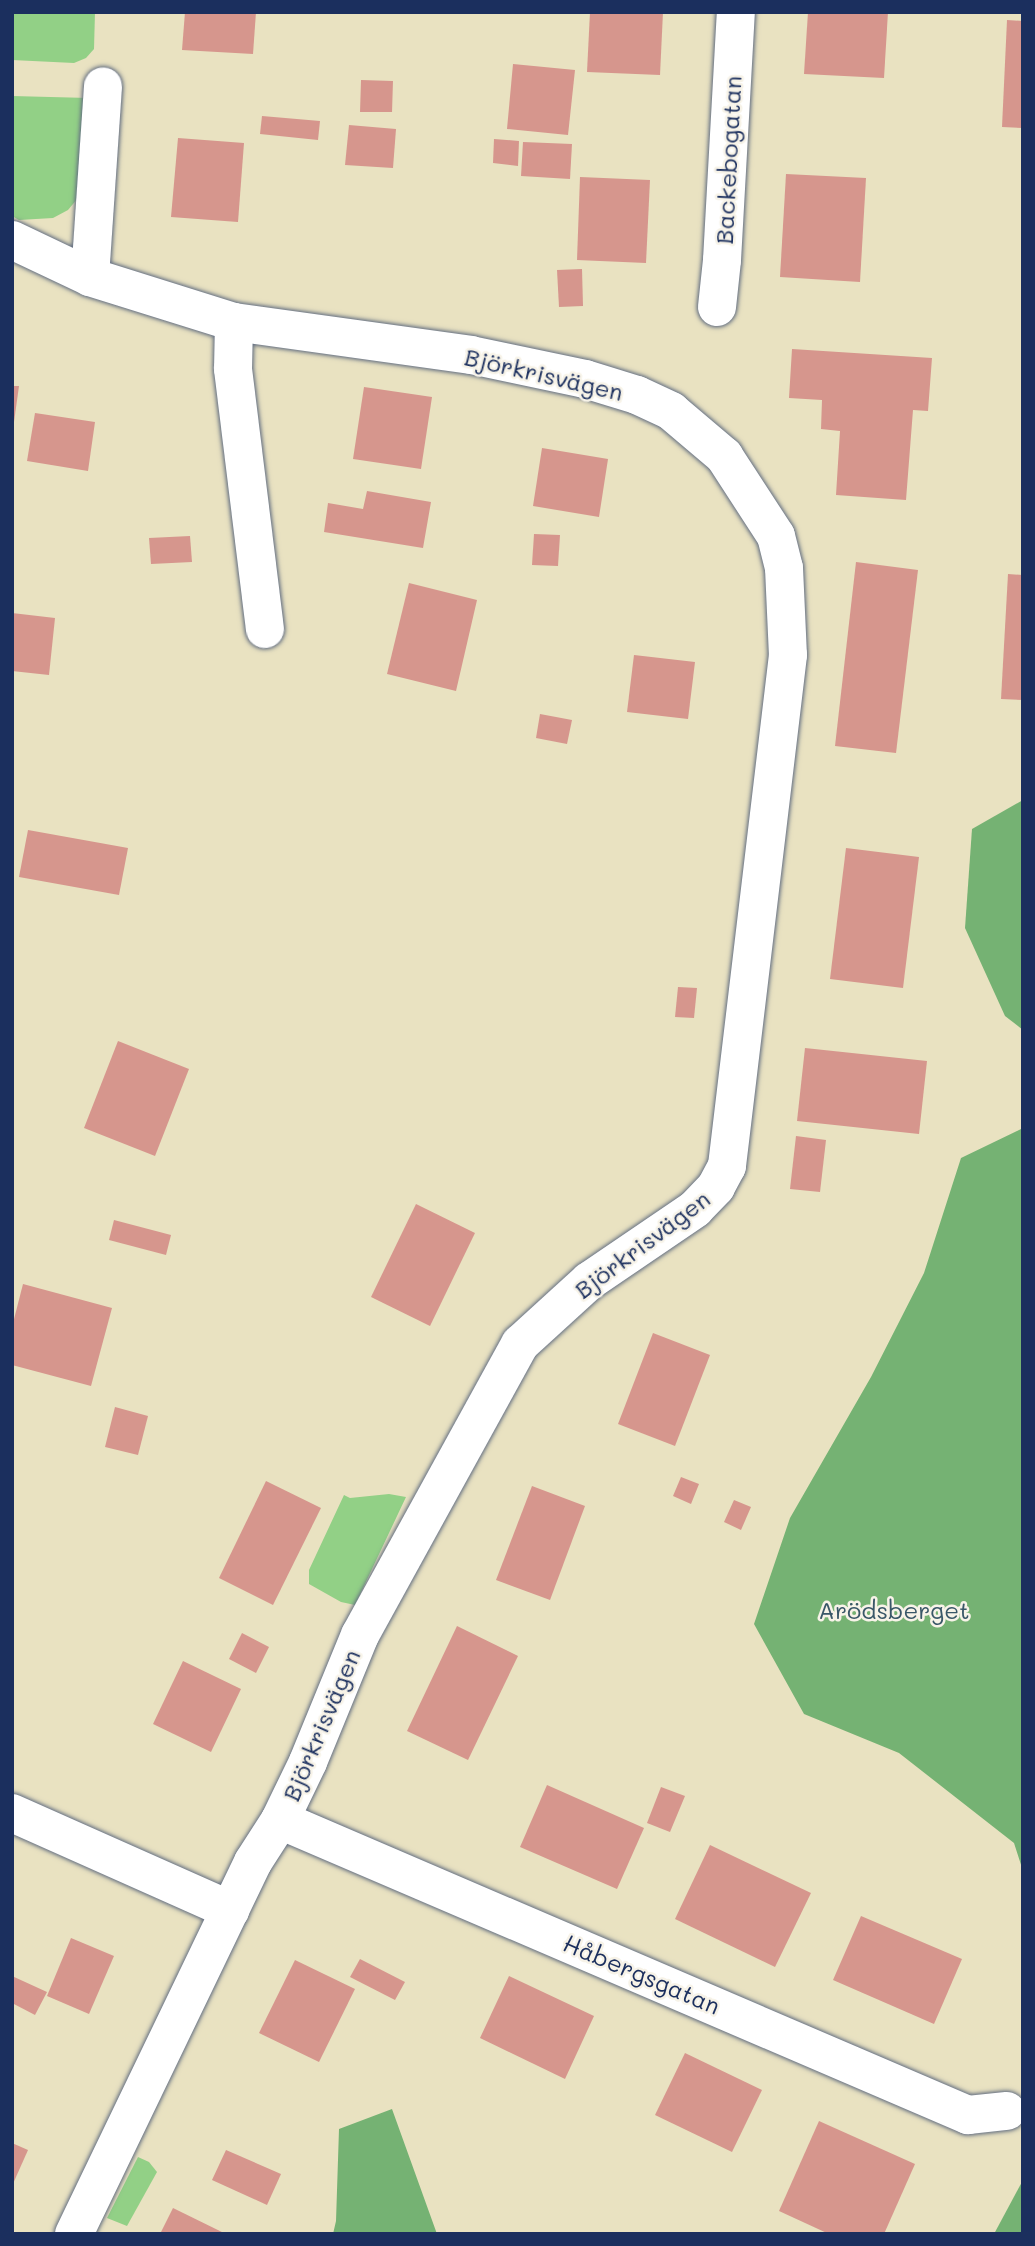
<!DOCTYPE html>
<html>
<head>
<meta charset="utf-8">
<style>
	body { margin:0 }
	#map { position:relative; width:1035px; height:2246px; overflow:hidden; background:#e9e2c1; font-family:Mali,sans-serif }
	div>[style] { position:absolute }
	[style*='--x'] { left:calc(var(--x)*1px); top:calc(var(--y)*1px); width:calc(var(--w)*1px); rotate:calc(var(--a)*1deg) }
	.green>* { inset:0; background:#92d086 }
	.forest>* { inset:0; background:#75b273 }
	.building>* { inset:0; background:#d6968d }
	.roads { filter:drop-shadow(0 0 2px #636e81) drop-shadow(0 0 2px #636e81) }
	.street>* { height:38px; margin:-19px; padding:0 19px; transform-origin:19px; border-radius:19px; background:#fff }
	span { translate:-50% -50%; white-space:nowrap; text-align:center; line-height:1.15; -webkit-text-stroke:5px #f7f3e8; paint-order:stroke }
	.street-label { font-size:24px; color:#1b2f5e }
	.park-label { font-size:24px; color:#395768 }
	.frame { position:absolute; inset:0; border:14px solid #1b2f5e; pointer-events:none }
</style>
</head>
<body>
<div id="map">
	<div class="green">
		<i style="clip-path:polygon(12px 12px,95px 12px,94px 49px,86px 58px,74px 63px,12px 60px)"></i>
		<i style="clip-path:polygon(12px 96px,89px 98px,78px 198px,68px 210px,53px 218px,19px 220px,12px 216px)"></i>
		<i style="clip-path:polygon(389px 1494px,406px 1497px,355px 1605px,341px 1602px,309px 1584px,309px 1570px,344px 1495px,350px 1498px)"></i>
		<i style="clip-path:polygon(138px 2157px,149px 2162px,157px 2172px,127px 2226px,107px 2218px)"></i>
	</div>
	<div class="forest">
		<i style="clip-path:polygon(1023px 800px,1023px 1030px,1005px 1016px,965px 928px,972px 829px)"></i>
		<i style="clip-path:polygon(1023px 1128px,1023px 1871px,1014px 1843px,899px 1753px,804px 1714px,754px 1624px,790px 1518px,871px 1377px,924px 1273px,961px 1158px)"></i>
		<i style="clip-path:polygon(392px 2109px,437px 2234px,333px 2234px,336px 2221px,339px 2129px)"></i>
		<i style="clip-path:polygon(1023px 2180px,1023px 2234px,994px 2234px)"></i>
	</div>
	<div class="building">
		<i style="clip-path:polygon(185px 12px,256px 12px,253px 54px,182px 50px)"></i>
		<i style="clip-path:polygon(590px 12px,663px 12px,660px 75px,587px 72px)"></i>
		<i style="clip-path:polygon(808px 12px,888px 12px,884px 78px,804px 74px)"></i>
		<i style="clip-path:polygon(1007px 20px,1023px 21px,1023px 128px,1002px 127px)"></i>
		<i style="clip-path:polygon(513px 64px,575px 70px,568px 135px,507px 129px)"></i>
		<i style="clip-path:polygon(361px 80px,393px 81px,392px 112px,360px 112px)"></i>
		<i style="clip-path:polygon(262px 116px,320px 121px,318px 140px,260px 134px)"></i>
		<i style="clip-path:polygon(349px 125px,396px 129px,393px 168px,345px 165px)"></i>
		<i style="clip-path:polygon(178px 138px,244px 143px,238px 222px,171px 217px)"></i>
		<i style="clip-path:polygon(494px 139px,519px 141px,518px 166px,493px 163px)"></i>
		<i style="clip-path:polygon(523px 142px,572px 144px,570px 179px,521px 176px)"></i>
		<i style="clip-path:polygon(786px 174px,866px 178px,860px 282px,780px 277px)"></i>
		<i style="clip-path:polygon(580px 177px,650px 180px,646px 263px,577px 260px)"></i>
		<i style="clip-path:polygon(582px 269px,583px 306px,559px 307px,557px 270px)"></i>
		<i style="clip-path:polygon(792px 349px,932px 358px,928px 411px,913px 410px,906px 500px,836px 495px,840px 431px,821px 429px,822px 400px,789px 398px)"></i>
		<i style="clip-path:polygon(12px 386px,19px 386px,14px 422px,12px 422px)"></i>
		<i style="clip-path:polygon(364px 387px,432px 397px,421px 469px,353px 459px)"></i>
		<i style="clip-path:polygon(35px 413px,95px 422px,88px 471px,27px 461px)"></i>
		<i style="clip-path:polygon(542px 448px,608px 459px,599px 517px,533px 506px)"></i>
		<i style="clip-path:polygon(367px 491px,431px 502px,423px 548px,324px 532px,328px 503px,363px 509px)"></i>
		<i style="clip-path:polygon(534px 534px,560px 535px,558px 566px,532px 565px)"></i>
		<i style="clip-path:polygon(190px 536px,192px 562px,151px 564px,149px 538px)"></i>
		<i style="clip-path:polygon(856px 562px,918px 570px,896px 753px,835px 746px)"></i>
		<i style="clip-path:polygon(1008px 574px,1023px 575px,1023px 700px,1001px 699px)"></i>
		<i style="clip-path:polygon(409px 583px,477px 600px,456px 691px,387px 674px)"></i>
		<i style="clip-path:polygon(12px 613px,55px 618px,49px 675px,12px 671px)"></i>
		<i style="clip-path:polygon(634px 655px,695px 662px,688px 719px,627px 712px)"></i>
		<i style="clip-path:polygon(540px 714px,572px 720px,567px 744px,536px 738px)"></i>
		<i style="clip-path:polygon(28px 830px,128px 848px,119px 895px,19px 877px)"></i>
		<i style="clip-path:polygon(846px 848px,919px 857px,903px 988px,830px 979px)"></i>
		<i style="clip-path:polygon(678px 987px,697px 988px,694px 1018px,675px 1017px)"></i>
		<i style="clip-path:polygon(118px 1041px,189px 1069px,155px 1156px,84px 1128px)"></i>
		<i style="clip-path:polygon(805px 1048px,927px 1061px,919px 1134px,797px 1121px)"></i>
		<i style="clip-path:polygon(796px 1136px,826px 1140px,820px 1192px,790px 1189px)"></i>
		<i style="clip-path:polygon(416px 1204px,475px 1233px,430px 1326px,371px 1297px)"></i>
		<i style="clip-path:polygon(114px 1220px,171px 1235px,166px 1255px,109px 1240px)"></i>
		<i style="clip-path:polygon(23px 1284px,112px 1308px,91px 1386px,12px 1365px,12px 1327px)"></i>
		<i style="clip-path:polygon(653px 1333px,710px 1355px,675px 1446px,618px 1424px)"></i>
		<i style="clip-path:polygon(115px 1407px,148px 1416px,138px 1455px,105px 1447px)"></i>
		<i style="clip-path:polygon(681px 1477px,699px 1484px,691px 1504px,673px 1496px)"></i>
		<i style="clip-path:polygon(266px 1481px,321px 1508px,273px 1605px,219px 1578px)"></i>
		<i style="clip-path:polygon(532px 1486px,585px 1506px,550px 1600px,496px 1580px)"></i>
		<i style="clip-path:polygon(734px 1500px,751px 1507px,741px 1530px,724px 1522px)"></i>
		<i style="clip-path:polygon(457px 1626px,518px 1656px,468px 1760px,407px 1731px)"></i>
		<i style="clip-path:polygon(242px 1633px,269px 1647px,256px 1673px,229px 1659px)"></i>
		<i style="clip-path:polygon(183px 1661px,241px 1689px,211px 1752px,153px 1724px)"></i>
		<i style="clip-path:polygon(547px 1785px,644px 1828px,617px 1889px,520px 1847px)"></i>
		<i style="clip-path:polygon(661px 1787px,685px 1796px,670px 1832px,647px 1823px)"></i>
		<i style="clip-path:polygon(710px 1845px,811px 1893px,775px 1967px,675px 1919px)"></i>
		<i style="clip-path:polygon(861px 1916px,962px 1959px,934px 2024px,833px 1980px)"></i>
		<i style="clip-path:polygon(71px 1938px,114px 1956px,89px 2014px,47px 1996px)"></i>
		<i style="clip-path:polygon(360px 1959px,405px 1982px,395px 2000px,350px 1977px)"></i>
		<i style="clip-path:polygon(295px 1960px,355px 1989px,319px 2062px,259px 2033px)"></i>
		<i style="clip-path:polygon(12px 1976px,47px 1992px,35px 2015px,12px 2003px)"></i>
		<i style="clip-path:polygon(509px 1976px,594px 2016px,565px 2079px,480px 2038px)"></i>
		<i style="clip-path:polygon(685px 2053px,762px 2090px,732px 2152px,655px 2115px)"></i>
		<i style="clip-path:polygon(819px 2121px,915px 2164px,884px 2234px,829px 2234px,779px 2211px)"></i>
		<i style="clip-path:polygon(12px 2143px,28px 2150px,12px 2186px)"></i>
		<i style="clip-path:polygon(226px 2150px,281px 2174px,267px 2205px,212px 2180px)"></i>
		<i style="clip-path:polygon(173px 2208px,226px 2234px,160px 2234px)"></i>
	</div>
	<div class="roads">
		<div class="street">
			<i style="--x:12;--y:240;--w:86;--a:25.4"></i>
			<i style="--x:90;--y:277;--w:151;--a:17.4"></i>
			<i style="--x:234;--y:322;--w:239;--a:7.9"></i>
			<i style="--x:471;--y:355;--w:116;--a:11.9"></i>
			<i style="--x:585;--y:379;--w:54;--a:17.1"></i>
			<i style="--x:637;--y:395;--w:38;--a:25"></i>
			<i style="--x:671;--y:411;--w:70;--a:40.3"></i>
			<i style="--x:724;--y:456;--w:95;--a:57"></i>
			<i style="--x:776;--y:536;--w:33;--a:76"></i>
			<i style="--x:784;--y:568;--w:87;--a:87.4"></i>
			<i style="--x:788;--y:655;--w:515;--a:96.81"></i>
			<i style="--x:727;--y:1166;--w:24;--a:118"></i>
			<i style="--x:716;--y:1187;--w:30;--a:134"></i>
			<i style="--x:695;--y:1209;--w:128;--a:145.8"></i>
			<i style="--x:589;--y:1281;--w:93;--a:137.6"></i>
			<i style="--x:520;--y:1344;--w:332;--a:118.8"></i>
			<i style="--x:360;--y:1635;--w:137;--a:112.3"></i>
			<i style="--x:308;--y:1762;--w:64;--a:115.8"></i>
			<i style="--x:280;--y:1820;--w:50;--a:122.7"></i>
			<i style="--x:253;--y:1862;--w:413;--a:115.7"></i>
			<i style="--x:90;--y:277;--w:191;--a:-86.1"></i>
			<i style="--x:717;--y:307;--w:47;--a:-83.9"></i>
			<i style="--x:722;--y:260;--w:248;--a:-86.8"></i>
			<i style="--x:234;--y:322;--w:47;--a:91.2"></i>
			<i style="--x:233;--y:369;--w:262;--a:83"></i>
			<i style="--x:12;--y:1813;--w:239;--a:24"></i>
			<i style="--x:280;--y:1820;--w:749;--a:23.21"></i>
			<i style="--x:968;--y:2115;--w:39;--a:-6"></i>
		</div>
	</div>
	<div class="street-label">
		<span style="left:728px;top:160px;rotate:-87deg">Backebogatan</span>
		<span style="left:544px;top:374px;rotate:13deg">Björkrisvägen</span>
		<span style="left:642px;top:1244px;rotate:-37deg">Björkrisvägen</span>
		<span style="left:321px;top:1725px;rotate:-67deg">Björkrisvägen</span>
		<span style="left:642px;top:1974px;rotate:23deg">Håbergsgatan</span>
	</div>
	<div class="park-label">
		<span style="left:894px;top:1610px">Arödsberget</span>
	</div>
	<div class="frame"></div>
</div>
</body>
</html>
